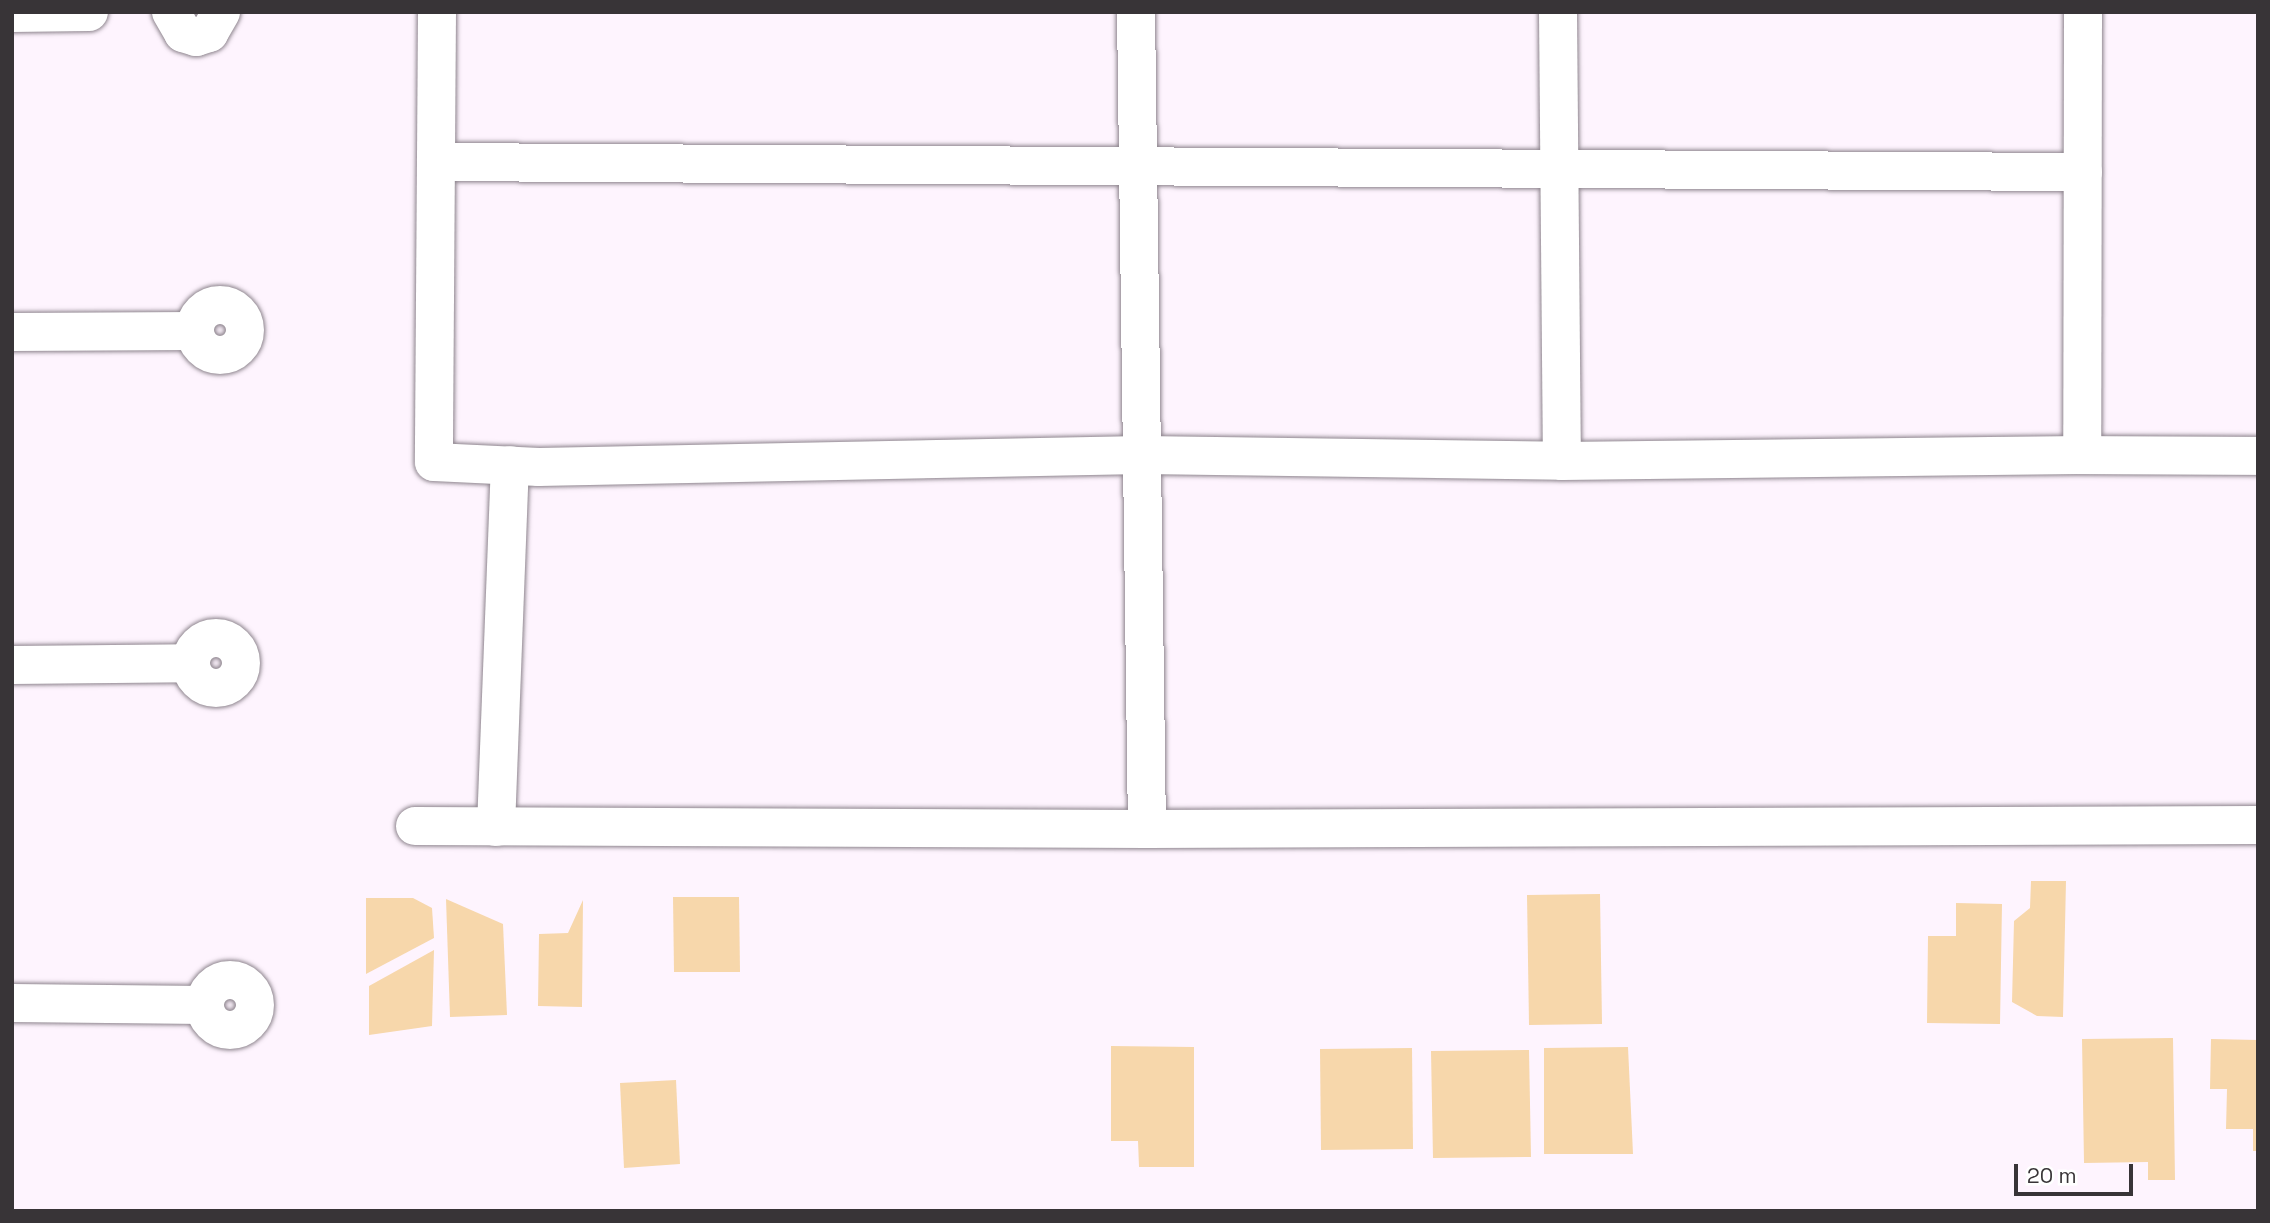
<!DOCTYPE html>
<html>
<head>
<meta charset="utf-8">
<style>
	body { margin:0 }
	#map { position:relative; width:2270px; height:1223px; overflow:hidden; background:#fef4fe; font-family:"Space Grotesk",sans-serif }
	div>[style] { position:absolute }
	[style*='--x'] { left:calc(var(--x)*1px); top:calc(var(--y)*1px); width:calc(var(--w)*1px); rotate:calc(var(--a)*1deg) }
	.building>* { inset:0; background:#f7d7ab }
	.roads { filter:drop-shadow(0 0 2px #8e858e) drop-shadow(0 0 2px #8e858e) }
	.minor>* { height:38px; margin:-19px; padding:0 19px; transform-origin:19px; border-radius:19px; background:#fff }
	.minor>.ring { margin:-19px; padding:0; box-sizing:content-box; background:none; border:38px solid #fff; border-radius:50% }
	span { translate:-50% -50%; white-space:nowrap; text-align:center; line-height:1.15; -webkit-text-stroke:7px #fff; paint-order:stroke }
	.frame { position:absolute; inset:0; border:14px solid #383437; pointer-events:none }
	.scale { position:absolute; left:2014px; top:1164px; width:119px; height:32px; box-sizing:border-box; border:4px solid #383437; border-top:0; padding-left:9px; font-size:21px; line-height:24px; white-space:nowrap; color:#383437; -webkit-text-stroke:5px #fff; paint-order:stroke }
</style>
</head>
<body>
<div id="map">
	<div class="building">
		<i style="clip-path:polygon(2031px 881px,2066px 881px,2063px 1017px,2037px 1016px,2012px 1002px,2014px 921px,2030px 908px)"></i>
		<i style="clip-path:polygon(1600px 894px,1602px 1024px,1529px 1025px,1527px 895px)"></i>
		<i style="clip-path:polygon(673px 897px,739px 897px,740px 972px,674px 972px)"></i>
		<i style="clip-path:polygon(366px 898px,413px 898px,432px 908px,434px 938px,366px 974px)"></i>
		<i style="clip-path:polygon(446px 899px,503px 924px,507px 1015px,450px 1017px)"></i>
		<i style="clip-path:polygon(583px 900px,582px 1007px,538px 1006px,539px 934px,568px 933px)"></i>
		<i style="clip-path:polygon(1956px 903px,2002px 904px,2000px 1024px,1927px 1023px,1928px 936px,1956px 936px)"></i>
		<i style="clip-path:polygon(434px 950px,432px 1026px,369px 1035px,369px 986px)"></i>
		<i style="clip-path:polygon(2173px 1038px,2175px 1180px,2148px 1180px,2148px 1162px,2084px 1163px,2082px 1039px)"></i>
		<i style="clip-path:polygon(2211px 1039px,2258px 1040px,2258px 1151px,2253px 1151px,2253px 1129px,2226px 1129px,2227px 1089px,2210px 1089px)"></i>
		<i style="clip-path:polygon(1111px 1046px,1194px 1047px,1194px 1167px,1139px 1167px,1138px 1141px,1111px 1141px)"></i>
		<i style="clip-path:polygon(1628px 1047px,1633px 1154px,1544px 1154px,1544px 1048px)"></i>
		<i style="clip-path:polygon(1412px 1048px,1413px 1149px,1321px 1150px,1320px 1049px)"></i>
		<i style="clip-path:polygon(1529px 1050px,1531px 1157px,1433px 1158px,1431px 1051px)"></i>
		<i style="clip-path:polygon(676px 1080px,680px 1164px,624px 1168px,620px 1083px)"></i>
	</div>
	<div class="roads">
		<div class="minor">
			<i style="--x:171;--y:12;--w:24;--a:60"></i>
			<i style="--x:183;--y:33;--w:14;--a:17"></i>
			<i style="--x:196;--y:37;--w:14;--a:-17"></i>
			<i style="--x:209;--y:33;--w:24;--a:-60"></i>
			<i style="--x:437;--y:12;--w:450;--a:90.4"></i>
			<i style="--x:434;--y:462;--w:105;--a:2.7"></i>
			<i style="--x:539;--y:467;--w:603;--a:-1.14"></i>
			<i style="--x:1142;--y:455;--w:420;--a:0.8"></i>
			<i style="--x:1562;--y:461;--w:520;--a:-0.66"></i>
			<i style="--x:1136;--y:12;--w:817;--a:89.23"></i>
			<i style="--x:1558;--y:12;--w:449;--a:89.5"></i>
			<i style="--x:2083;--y:12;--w:443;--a:90.1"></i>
			<i style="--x:2082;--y:455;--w:176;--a:0.3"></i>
			<i style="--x:12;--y:13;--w:77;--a:-0.7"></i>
			<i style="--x:436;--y:162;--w:1647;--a:0.35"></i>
			<i class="ring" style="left:195px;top:305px;width:12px;height:12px"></i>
			<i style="--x:12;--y:332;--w:182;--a:-0.3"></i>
			<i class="ring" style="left:191px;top:638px;width:12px;height:12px"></i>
			<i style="--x:12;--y:665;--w:178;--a:-0.6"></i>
			<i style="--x:415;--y:826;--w:732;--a:0.23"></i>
			<i style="--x:1147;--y:829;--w:1111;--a:-0.21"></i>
			<i style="--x:496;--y:827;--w:362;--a:-87.8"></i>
			<i class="ring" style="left:205px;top:980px;width:12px;height:12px"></i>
			<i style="--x:12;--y:1003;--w:192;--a:0.6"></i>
		</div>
	</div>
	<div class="frame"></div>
	<div class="scale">20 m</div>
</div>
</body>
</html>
